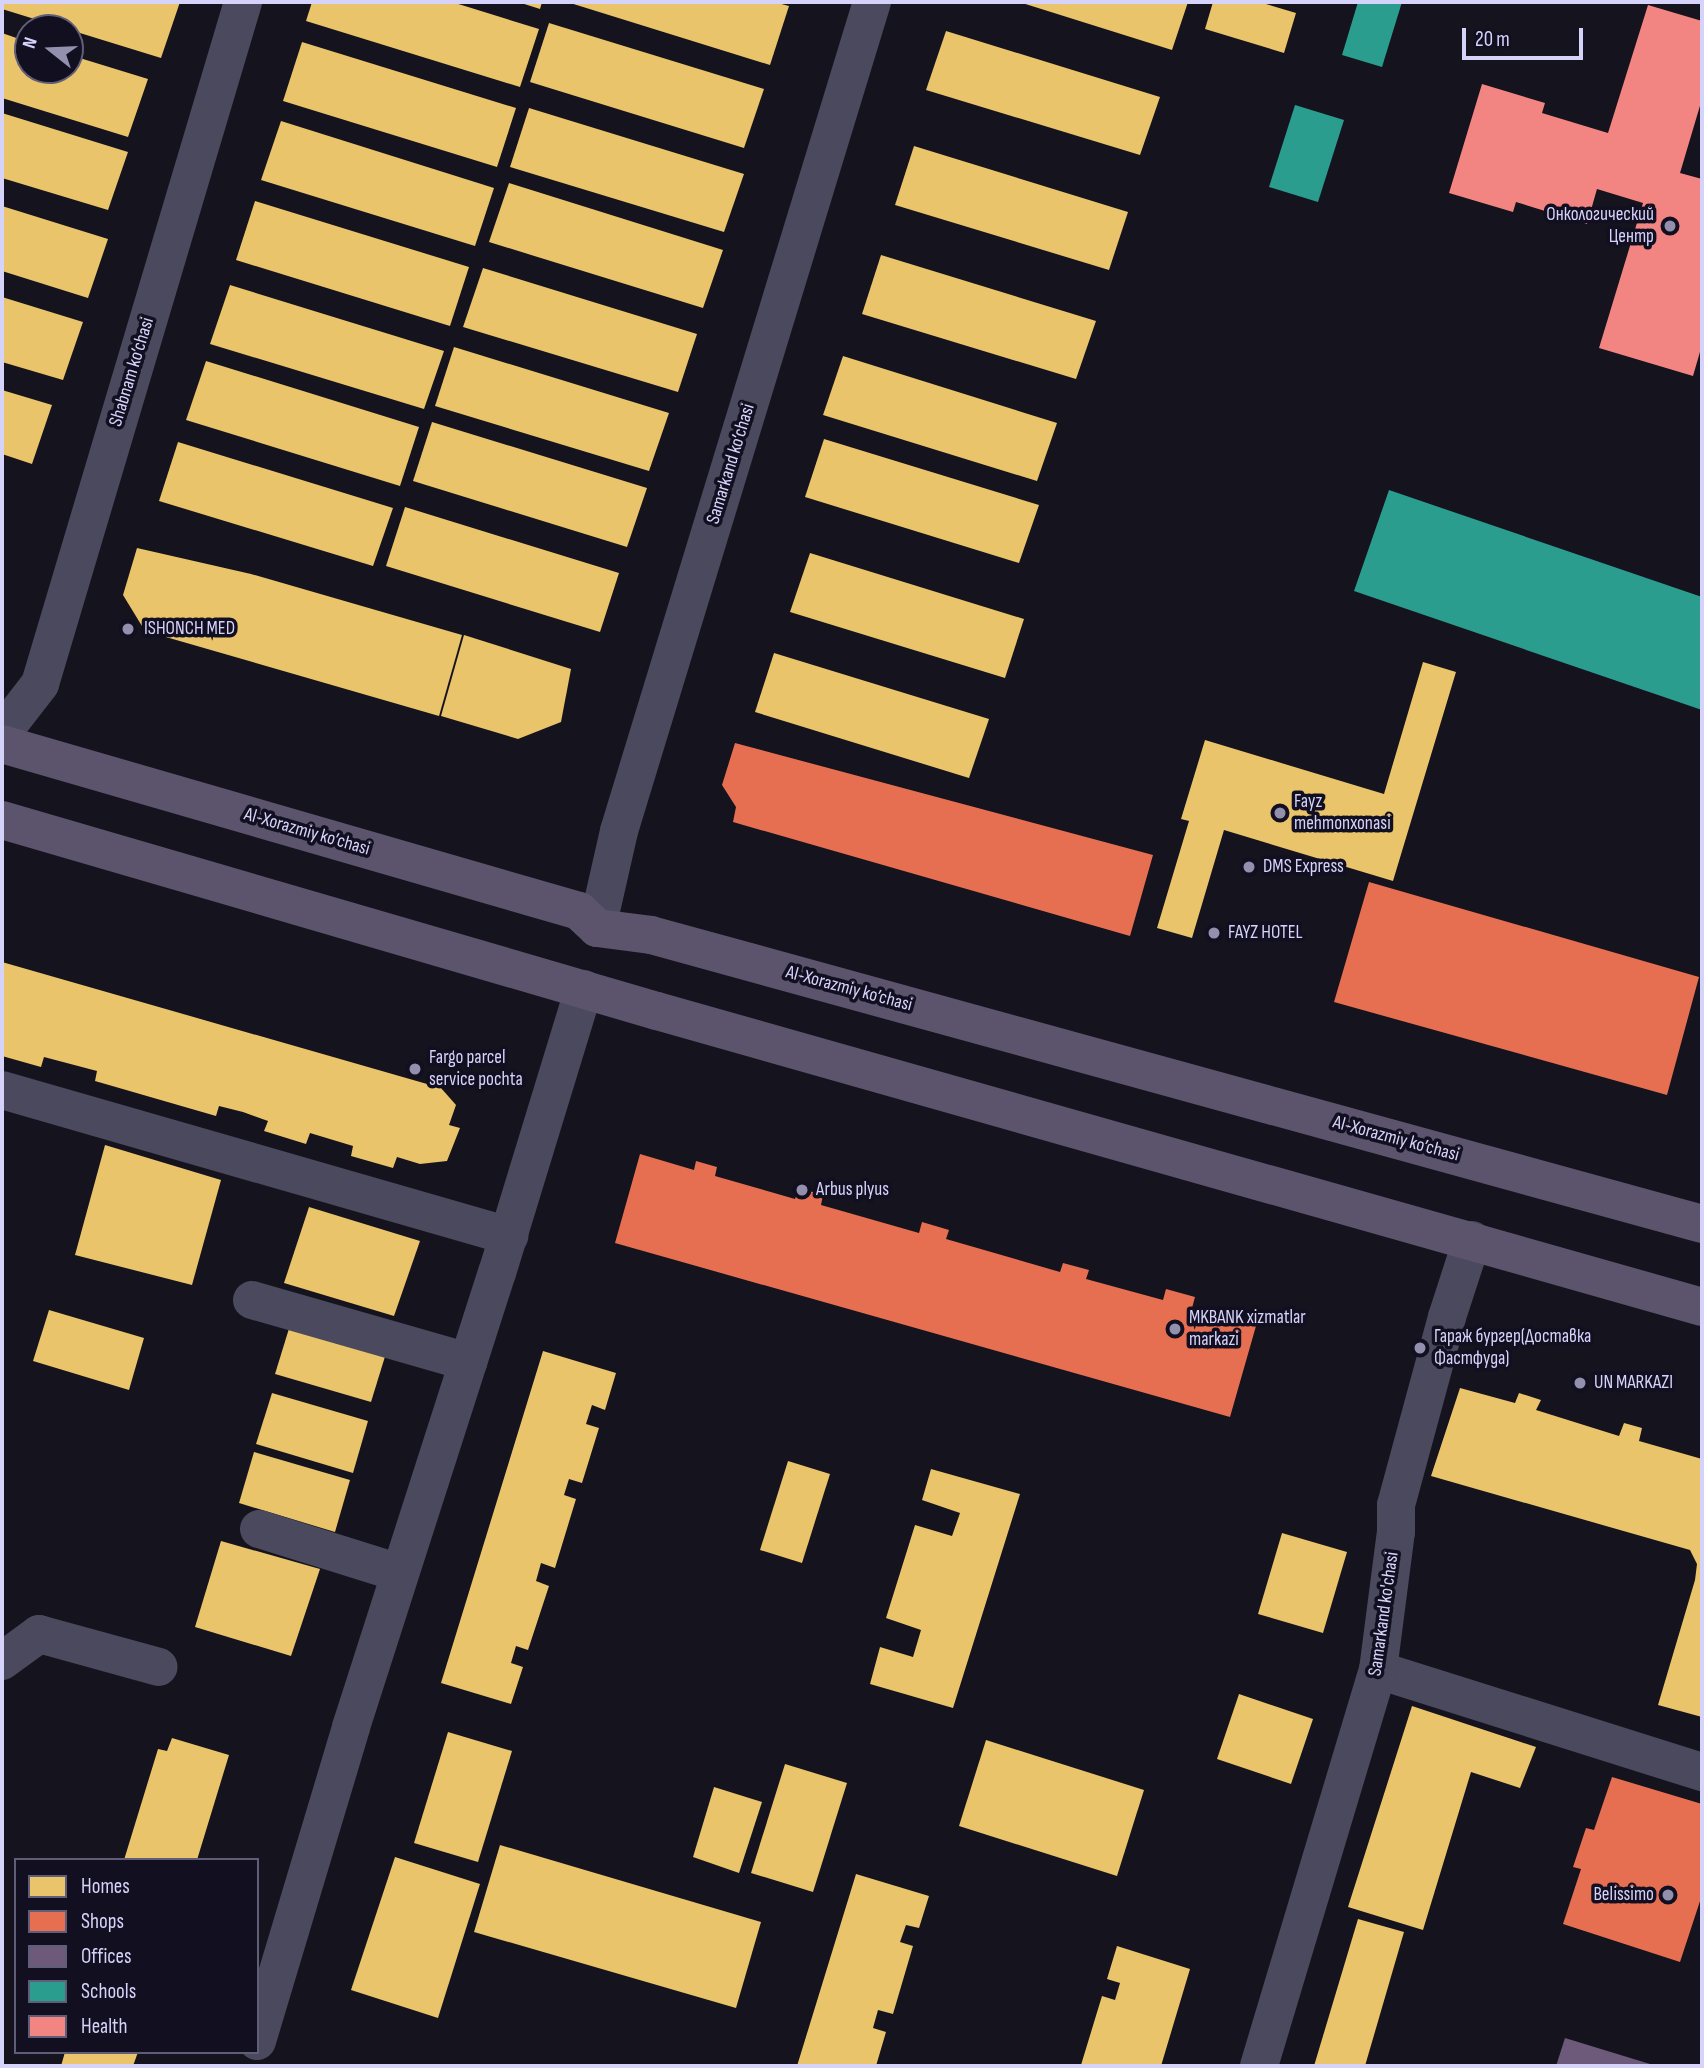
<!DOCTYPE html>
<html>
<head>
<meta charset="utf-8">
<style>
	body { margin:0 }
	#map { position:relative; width:1704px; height:2068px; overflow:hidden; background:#15131d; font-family:"Sofia Sans Condensed",sans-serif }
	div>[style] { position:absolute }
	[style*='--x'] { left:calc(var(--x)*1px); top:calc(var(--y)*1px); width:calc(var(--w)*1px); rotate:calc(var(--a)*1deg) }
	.homes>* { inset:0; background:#e9c46a }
	.shops>* { inset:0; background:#e76f51 }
	.offices>* { inset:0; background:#6d597a }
	.schools>* { inset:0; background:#2a9d8f }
	.health>* { inset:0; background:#f28482 }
	.minor>* { height:38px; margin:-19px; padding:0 19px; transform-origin:19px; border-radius:19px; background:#4a495d }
	.major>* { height:38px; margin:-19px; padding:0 19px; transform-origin:19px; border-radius:19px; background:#5c546d }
	.dots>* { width:19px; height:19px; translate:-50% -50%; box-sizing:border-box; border:4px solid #120f21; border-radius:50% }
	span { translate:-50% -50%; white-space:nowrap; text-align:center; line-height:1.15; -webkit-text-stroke:7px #120f21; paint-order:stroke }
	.poi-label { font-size:19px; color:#d6d3fb }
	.right { translate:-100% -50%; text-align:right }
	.left { translate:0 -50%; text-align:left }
	.street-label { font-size:19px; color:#d6d3fb }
	.frame { position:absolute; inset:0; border:4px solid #d6d3fb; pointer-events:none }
	.legend { position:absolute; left:14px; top:1858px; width:245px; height:196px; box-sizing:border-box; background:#120f21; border:2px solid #605d78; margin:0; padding:9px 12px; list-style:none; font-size:21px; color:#d6d3fb }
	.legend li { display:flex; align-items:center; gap:14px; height:35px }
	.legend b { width:35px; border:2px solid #605d78 }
	.north { position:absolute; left:14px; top:14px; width:70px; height:70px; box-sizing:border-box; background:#120f21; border:2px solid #605d78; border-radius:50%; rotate:288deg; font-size:19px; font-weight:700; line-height:28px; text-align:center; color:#d6d3fb }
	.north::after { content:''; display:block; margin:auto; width:24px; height:32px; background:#9290ad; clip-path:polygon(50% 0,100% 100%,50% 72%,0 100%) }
	.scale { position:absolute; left:1462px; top:28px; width:121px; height:32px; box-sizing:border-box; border:4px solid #d6d3fb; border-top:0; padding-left:9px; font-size:21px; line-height:24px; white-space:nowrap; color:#d6d3fb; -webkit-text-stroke:5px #120f21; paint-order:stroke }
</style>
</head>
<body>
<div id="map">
	<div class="homes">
		<i style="clip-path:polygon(2px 2px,180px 2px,161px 58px,2px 9px)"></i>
		<i style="clip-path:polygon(312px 2px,452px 2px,539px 29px,520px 87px,306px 21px)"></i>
		<i style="clip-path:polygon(518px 2px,542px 2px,540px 9px)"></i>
		<i style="clip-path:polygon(567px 2px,774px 2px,789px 6px,770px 65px)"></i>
		<i style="clip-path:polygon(1019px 2px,1188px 2px,1172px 50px)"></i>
		<i style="clip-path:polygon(1213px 2px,1259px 2px,1296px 13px,1284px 53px,1205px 29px)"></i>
		<i style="clip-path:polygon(549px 23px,764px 89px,744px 148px,530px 82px)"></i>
		<i style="clip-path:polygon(946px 31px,1160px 97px,1140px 155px,926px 90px)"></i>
		<i style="clip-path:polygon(2px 33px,28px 42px,28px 70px,70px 70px,70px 55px,148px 79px,128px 137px,2px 98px)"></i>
		<i style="clip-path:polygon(302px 42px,516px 108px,497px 167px,283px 101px)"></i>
		<i style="clip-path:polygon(529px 108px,744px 174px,724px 232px,510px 167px)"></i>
		<i style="clip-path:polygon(2px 113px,128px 152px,108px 210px,2px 178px)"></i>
		<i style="clip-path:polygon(281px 121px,494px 188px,475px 246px,261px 180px)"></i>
		<i style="clip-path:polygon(914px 146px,1128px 212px,1109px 270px,895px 205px)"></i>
		<i style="clip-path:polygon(509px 183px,723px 250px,703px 308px,489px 242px)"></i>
		<i style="clip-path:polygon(255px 201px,469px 267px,450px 326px,236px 260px)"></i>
		<i style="clip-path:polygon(2px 206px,108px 239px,88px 298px,2px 271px)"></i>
		<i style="clip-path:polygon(881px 255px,1096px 321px,1076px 379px,862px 314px)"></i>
		<i style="clip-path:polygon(483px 268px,697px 334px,678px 392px,463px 327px)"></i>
		<i style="clip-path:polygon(230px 285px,444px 351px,424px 409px,210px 344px)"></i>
		<i style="clip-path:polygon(2px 297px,83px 322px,63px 380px,2px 362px)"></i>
		<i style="clip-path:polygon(454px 347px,669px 413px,649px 471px,435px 406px)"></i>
		<i style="clip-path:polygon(843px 356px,1057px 423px,1037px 481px,823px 415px)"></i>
		<i style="clip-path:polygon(206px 361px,419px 427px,400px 486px,186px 420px)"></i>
		<i style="clip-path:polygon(2px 390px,52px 405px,32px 464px,2px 454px)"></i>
		<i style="clip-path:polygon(432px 422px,647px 488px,627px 547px,413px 481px)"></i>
		<i style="clip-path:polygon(824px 439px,1039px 505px,1019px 563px,805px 497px)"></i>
		<i style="clip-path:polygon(178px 442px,393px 508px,373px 566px,159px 501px)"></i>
		<i style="clip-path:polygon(405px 507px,619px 573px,600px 632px,386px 566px)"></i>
		<i style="clip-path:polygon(137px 548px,251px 574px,462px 635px,439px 716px,145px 631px,123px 595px)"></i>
		<i style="clip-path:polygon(810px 553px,1024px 619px,1005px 678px,790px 612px)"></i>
		<i style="clip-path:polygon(464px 635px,571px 669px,561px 722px,518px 739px,441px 716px)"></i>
		<i style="clip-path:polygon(774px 653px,989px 719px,969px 778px,755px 712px)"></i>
		<i style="clip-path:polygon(1423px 662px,1456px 672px,1393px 881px,1224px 830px,1192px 938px,1157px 928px,1189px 821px,1181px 819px,1205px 740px,1384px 794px)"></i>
		<i style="clip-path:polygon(2px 962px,441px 1088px,456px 1105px,449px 1125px,460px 1128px,447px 1161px,420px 1164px,397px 1157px,393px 1168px,351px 1156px,353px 1146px,310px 1133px,306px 1144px,264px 1131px,268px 1121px,243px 1112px,219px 1106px,216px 1116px,95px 1081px,97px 1071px,44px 1057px,41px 1067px,2px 1056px)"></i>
		<i style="clip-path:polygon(105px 1145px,221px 1180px,192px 1285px,75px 1255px)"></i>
		<i style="clip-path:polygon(309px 1207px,420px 1241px,394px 1316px,284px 1283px)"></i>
		<i style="clip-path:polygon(49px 1310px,144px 1338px,129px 1390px,33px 1361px)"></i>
		<i style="clip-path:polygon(291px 1322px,387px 1350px,371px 1402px,275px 1374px)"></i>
		<i style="clip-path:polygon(543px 1351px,616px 1373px,605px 1410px,592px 1405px,586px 1424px,599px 1428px,582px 1483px,569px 1479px,564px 1495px,576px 1499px,555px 1568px,541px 1563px,536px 1581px,549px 1586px,528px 1650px,516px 1646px,511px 1663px,523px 1667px,511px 1704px,441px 1683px)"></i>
		<i style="clip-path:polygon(1460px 1388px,1515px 1403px,1519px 1393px,1541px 1400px,1536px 1410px,1619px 1436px,1624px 1423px,1642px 1428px,1639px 1441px,1702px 1459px,1702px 1717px,1658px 1705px,1695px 1580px,1697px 1564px,1690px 1550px,1431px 1476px)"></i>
		<i style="clip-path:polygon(272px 1393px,368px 1421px,353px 1473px,256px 1444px)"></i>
		<i style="clip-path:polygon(254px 1452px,350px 1480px,335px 1532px,239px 1503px)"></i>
		<i style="clip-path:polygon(788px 1461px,830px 1474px,802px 1563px,760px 1550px)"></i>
		<i style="clip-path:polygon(931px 1469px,1020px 1494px,953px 1708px,870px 1684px,880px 1647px,913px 1657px,921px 1630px,886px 1618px,915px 1525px,952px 1536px,960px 1513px,922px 1500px)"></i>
		<i style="clip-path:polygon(1282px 1533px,1347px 1552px,1323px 1633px,1258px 1614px)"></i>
		<i style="clip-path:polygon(221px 1541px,320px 1569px,291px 1656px,195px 1627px)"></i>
		<i style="clip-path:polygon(1239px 1694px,1313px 1719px,1291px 1784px,1217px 1759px)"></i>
		<i style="clip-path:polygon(1412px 1706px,1536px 1747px,1520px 1788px,1471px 1772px,1423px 1930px,1348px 1907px)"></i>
		<i style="clip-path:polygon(448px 1732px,512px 1751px,478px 1862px,414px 1843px)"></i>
		<i style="clip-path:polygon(172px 1738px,229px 1755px,197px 1860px,124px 1860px,158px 1749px,167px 1751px)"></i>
		<i style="clip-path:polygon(986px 1740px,1144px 1790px,1117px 1876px,959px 1826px)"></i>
		<i style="clip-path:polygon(785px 1764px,847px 1783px,813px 1892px,751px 1873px)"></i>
		<i style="clip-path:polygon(714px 1787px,762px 1802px,739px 1873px,693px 1857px)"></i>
		<i style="clip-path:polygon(500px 1845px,761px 1922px,736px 2008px,474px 1932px)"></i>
		<i style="clip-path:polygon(395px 1857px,480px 1884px,438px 2018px,351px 1990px)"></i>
		<i style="clip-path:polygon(856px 1874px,929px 1896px,919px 1928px,906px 1925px,900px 1942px,913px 1946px,893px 2014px,878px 2010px,873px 2028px,886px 2032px,876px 2066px,797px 2066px)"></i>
		<i style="clip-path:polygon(1358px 1919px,1404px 1932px,1365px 2066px,1314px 2066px)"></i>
		<i style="clip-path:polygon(1117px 1946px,1190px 1969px,1161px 2066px,1081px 2065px,1102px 1996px,1115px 2000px,1120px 1983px,1107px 1979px)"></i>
		<i style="clip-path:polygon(65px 2052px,138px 2052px,133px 2066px,61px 2066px)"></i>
	</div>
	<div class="shops">
		<i style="clip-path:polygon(735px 743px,1153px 855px,1130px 936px,733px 822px,736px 807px,722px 785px)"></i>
		<i style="clip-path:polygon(1369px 882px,1699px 977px,1667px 1095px,1334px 1002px)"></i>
		<i style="clip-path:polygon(640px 1154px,694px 1170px,696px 1161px,717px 1167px,715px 1176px,795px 1199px,799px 1188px,823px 1195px,821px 1205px,919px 1233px,922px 1222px,949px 1230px,946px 1239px,1060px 1272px,1063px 1263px,1089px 1270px,1086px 1279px,1163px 1300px,1166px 1289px,1195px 1297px,1192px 1308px,1256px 1326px,1230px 1417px,615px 1243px)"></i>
		<i style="clip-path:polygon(1612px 1777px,1702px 1804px,1702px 1895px,1680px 1962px,1563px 1924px,1581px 1869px,1573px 1867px,1586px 1828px,1594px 1830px)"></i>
	</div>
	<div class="offices">
		<i style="clip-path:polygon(1565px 2038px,1650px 2064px,1649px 2066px,1556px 2066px)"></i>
	</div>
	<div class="schools">
		<i style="clip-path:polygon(1358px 2px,1402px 2px,1382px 67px,1342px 55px)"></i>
		<i style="clip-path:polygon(1295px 105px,1344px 120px,1318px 202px,1269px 187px)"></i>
		<i style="clip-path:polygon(1389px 490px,1702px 597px,1702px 710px,1354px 591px)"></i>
	</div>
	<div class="health">
		<i style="clip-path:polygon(1648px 5px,1702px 21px,1702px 99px,1680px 173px,1702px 179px,1702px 345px,1693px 376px,1599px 348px,1643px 203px,1597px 189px,1587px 224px,1516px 202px,1513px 212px,1449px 193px,1482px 84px,1545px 103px,1542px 113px,1608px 133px)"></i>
	</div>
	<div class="minor">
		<i style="--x:2;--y:733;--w:62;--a:-52.2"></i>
		<i style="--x:40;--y:684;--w:712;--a:-73.42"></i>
		<i style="--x:597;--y:928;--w:99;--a:-77.2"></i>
		<i style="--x:619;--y:831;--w:867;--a:-73.03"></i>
		<i style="--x:2;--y:1090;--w:528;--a:16.06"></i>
		<i style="--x:252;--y:1300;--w:225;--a:16"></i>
		<i style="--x:259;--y:1529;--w:147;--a:17.4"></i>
		<i style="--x:2;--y:1661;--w:46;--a:-36.1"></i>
		<i style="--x:39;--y:1634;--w:124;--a:15.4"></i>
		<i style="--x:1378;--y:1670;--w:340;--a:17.5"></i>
		<i style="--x:257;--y:2041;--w:328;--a:-73.3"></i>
		<i style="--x:351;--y:1727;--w:477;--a:-72.2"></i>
		<i style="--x:497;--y:1273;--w:297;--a:-73"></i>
		<i style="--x:1259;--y:2066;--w:413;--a:-73.3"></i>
		<i style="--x:1378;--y:1670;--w:139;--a:-82.6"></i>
		<i style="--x:1396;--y:1532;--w:27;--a:-90"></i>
		<i style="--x:1396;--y:1505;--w:195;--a:-74.8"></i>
		<i style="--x:1447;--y:1317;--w:81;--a:-72"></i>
	</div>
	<div class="major">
		<i style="--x:2;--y:744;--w:601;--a:16.14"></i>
		<i style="--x:579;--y:911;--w:25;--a:43"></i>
		<i style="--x:597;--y:928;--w:54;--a:7.4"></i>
		<i style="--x:651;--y:935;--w:1090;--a:15.37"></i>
		<i style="--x:2;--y:820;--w:682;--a:16.26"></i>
		<i style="--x:657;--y:1011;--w:1086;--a:15.81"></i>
	</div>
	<div class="dots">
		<i style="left:1670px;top:226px;background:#9290ad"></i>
		<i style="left:128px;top:629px;background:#9290ad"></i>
		<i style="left:1280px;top:813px;background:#9290ad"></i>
		<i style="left:1249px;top:867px;background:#9290ad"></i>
		<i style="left:1214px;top:933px;background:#9290ad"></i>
		<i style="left:415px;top:1069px;background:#9290ad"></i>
		<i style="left:802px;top:1190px;background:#9290ad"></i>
		<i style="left:1175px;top:1329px;background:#9290ad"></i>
		<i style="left:1420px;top:1348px;background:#9290ad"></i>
		<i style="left:1580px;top:1383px;background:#9290ad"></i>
		<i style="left:1668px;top:1895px;background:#9290ad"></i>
	</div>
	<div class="poi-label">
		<span class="right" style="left:1654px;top:226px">Онкологический<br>Центр</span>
		<span class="left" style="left:144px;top:629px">ISHONCH MED</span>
		<span class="left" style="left:1294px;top:813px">Fayz<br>mehmonxonasi</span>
		<span class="left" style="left:1263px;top:867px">DMS Express</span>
		<span class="left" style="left:1228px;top:933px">FAYZ HOTEL</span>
		<span class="left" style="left:429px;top:1069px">Fargo parcel<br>service pochta</span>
		<span class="left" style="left:816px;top:1190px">Arbus plyus</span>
		<span class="left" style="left:1189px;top:1329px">MKBANK xizmatlar<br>markazi</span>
		<span class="left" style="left:1434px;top:1348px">Гараж бургер(Доставка<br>Фастфуда)</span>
		<span class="left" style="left:1594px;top:1383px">UN MARKAZI</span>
		<span class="right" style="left:1654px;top:1895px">Belissimo</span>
	</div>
	<div class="street-label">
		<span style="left:132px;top:372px;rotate:-73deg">Shabnam ko’chasi</span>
		<span style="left:731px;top:464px;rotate:-73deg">Samarkand ko’chasi</span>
		<span style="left:307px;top:832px;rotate:16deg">Al-Xorazmiy ko’chasi</span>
		<span style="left:849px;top:989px;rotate:15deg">Al-Xorazmiy ko’chasi</span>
		<span style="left:1396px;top:1139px;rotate:15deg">Al-Xorazmiy ko’chasi</span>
		<span style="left:1384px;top:1614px;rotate:-82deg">Samarkand ko'chasi</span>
	</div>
	<div class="frame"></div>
	<ul class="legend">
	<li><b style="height:19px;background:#e9c46a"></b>Homes</li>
	<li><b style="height:19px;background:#e76f51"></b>Shops</li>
	<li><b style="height:19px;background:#6d597a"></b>Offices</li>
	<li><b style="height:19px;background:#2a9d8f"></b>Schools</li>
	<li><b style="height:19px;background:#f28482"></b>Health</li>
	</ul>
	<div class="north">N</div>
	<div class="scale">20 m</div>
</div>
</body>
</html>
